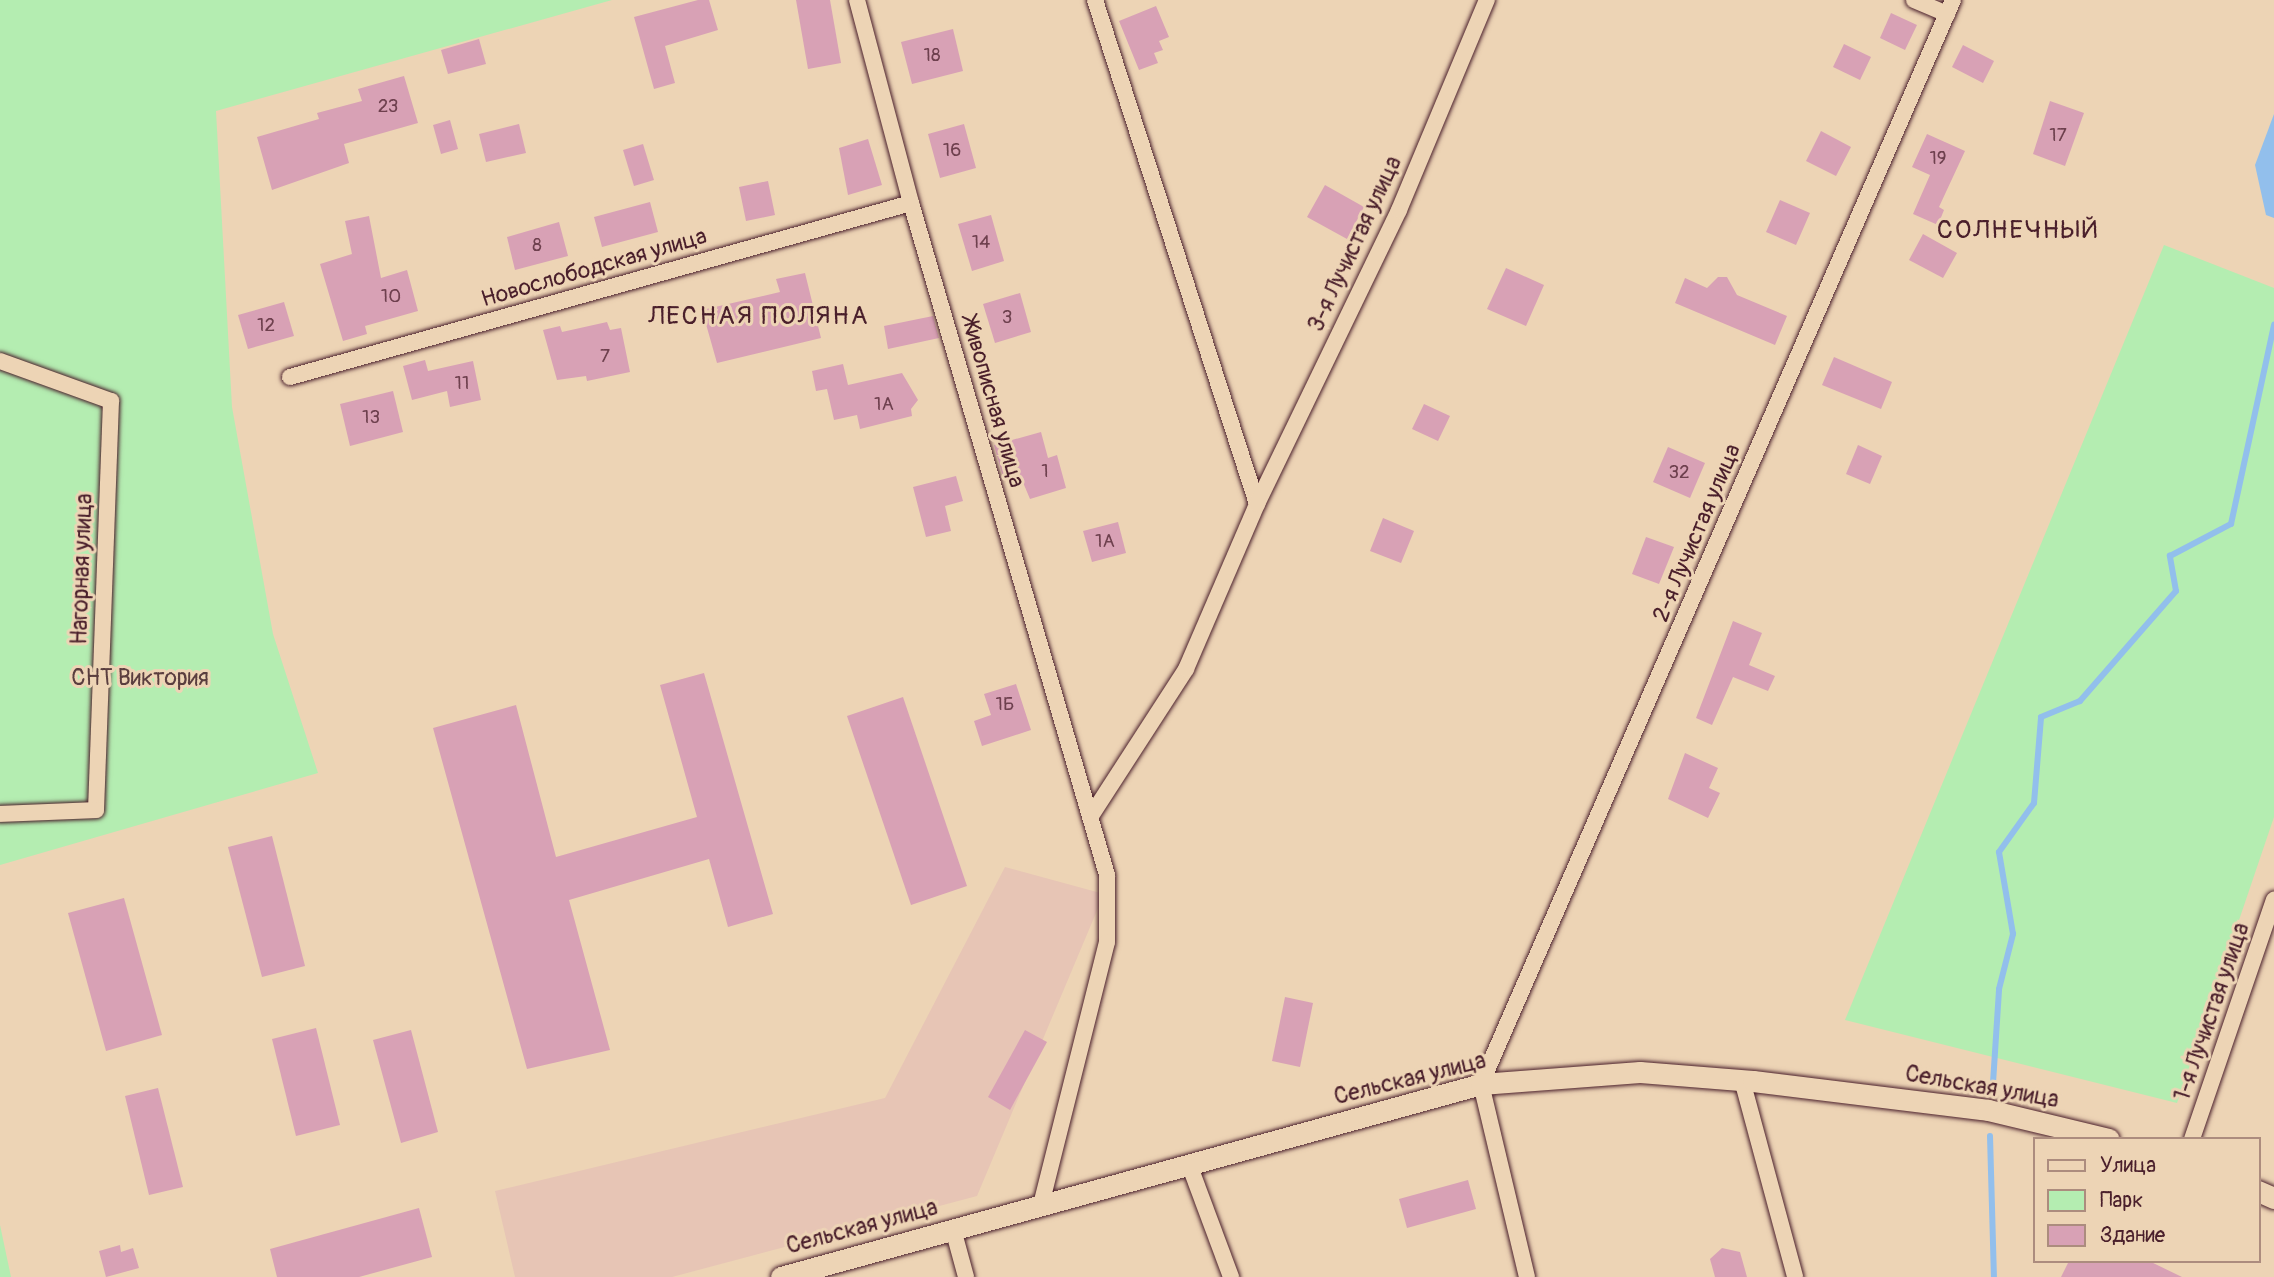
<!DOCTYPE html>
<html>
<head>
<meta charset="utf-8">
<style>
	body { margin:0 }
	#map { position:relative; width:2274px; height:1277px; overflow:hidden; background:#edd4b5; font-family:Pangolin,sans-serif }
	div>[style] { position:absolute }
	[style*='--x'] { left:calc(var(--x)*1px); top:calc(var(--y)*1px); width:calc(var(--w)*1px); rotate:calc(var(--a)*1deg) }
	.built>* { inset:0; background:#e7c5b5 }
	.green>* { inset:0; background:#b4edb1 }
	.water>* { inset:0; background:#92bfec }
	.stream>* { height:6px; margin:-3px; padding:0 3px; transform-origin:3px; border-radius:3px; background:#92bfec }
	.building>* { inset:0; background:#d8a1b5 }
	.roads { filter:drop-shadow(0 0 2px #4a1f2b) drop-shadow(0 0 2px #4a1f2b) }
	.minor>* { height:16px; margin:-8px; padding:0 8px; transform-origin:8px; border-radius:8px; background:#edd4b5 }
	.tertiary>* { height:21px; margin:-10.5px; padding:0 10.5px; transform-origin:10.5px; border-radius:10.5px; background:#edd4b5 }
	span { translate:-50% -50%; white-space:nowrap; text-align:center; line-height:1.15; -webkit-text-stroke:6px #edd4b5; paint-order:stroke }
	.number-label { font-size:19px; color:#6e404e }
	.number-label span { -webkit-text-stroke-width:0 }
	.street-label { font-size:23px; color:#4a1f2b }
	.park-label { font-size:23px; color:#5a3e3f }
	.quarter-label { font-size:26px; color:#4a1f2b; letter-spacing:2px }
	.legend { position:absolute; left:2033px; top:1137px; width:228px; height:126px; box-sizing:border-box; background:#edd4b5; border:2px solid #ac8c7e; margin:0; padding:9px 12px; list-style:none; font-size:21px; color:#4a1f2b }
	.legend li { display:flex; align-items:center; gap:14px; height:35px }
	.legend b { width:35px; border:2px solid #ac8c7e }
</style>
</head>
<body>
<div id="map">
	<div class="built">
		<i style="clip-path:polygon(1005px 867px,1104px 894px,977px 1196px,672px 1277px,515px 1277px,495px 1191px,885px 1098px)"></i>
	</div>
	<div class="green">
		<i style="clip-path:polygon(0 0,612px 0,216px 111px,232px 407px,273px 634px,318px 773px,0 865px)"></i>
		<i style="clip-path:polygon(2164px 245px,2274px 288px,2274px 817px,2177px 1103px,1845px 1020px)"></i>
		<i style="clip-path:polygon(0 1225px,11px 1277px,0 1277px)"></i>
	</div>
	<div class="water">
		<i style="clip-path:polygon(2274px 114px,2274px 218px,2266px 215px,2255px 165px)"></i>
	</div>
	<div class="stream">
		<i style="--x:1993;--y:1083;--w:94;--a:-86.3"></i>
		<i style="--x:1999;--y:989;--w:57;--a:-75.7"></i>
		<i style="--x:2013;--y:934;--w:83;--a:-99.7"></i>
		<i style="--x:1999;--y:852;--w:60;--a:-54.5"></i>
		<i style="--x:2034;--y:803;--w:86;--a:-85.3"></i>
		<i style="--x:2041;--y:717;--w:42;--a:-22.3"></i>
		<i style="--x:2080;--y:701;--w:146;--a:-48.9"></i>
		<i style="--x:2176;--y:591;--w:36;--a:-100"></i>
		<i style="--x:2170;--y:556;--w:69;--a:-27.7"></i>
		<i style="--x:2231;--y:524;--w:204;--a:-77.8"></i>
		<i style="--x:1990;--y:1136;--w:141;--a:88.4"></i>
	</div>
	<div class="building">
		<i style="clip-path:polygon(698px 0,709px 0,718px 30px,665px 46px,675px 83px,654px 89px,634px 17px)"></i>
		<i style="clip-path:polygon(796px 0,830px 0,841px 63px,808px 69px)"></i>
		<i style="clip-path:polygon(1156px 6px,1169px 37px,1159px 41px,1163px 50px,1154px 53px,1158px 63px,1139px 70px,1119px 21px)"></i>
		<i style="clip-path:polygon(1891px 13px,1917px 25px,1905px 50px,1880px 38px)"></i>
		<i style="clip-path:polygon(953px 29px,963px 71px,912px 84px,901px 42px)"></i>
		<i style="clip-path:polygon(479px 39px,486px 64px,448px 74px,441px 50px)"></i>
		<i style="clip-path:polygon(1844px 44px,1871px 57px,1860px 80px,1833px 67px)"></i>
		<i style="clip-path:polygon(1963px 45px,1994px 61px,1983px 83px,1952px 67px)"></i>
		<i style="clip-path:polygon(404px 76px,418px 123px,344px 144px,349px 163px,272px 190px,257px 137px,319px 119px,317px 113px,362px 101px,358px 89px)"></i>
		<i style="clip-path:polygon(2050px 101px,2084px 113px,2065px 166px,2033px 154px)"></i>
		<i style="clip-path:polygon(450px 120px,458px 149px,441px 154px,433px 125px)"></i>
		<i style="clip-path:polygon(519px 124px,526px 153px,486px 162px,479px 134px)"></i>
		<i style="clip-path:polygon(964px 124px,976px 168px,940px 178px,928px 134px)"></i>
		<i style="clip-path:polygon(1821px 131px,1851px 147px,1836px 176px,1806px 161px)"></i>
		<i style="clip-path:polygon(1927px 134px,1965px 151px,1939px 207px,1944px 210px,1938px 225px,1913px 214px,1930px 175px,1912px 167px)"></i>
		<i style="clip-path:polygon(868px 139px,882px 185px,848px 195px,839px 148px)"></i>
		<i style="clip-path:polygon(643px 144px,654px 180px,634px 186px,623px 150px)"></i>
		<i style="clip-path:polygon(768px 181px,775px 215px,746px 221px,739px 187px)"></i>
		<i style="clip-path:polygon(1325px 185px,1364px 207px,1347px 239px,1307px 217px)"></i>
		<i style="clip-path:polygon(1780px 200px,1810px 213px,1796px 245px,1766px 232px)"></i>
		<i style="clip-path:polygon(650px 202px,658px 232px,602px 247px,594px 217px)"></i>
		<i style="clip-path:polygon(991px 215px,1004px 261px,972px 271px,958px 224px)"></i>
		<i style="clip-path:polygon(369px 216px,381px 278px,407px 270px,418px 311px,365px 326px,367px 334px,343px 341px,320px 264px,352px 254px,345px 221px)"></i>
		<i style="clip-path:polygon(559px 222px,568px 256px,515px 270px,507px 237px)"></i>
		<i style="clip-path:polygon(1923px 234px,1957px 253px,1943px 278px,1909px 260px)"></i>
		<i style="clip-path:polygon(1506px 268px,1544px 285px,1526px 326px,1487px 309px)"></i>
		<i style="clip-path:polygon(805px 273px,821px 338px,717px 363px,702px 310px,780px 292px,776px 279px)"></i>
		<i style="clip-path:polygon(1718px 277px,1727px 277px,1737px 295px,1787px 316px,1775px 345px,1675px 303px,1685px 278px,1707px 288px)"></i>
		<i style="clip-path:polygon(1020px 293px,1031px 332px,995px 343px,983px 304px)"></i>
		<i style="clip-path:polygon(284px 302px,294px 336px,248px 349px,238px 315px)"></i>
		<i style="clip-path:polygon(933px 316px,939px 338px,888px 349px,884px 326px)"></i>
		<i style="clip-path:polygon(607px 322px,610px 330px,621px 328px,630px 372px,587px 381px,586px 376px,557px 380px,543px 330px,560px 326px,562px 332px)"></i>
		<i style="clip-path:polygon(1834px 357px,1892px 382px,1881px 409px,1822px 385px)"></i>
		<i style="clip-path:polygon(425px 360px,428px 371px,473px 361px,481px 400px,450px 407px,447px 391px,412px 400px,403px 366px)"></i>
		<i style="clip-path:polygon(843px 364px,848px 385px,902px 373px,918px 400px,911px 409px,912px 416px,860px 429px,857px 415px,834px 420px,827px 389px,816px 391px,812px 371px)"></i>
		<i style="clip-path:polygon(393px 391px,403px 432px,350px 446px,340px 404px)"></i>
		<i style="clip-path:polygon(1424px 404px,1450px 416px,1438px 441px,1412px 429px)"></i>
		<i style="clip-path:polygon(1041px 432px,1048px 458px,1057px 455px,1066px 488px,1030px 499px,1019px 473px,1003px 477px,994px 445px)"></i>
		<i style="clip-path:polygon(1858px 445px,1882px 456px,1870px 484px,1846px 474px)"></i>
		<i style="clip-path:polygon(1668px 447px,1705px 463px,1690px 498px,1653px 482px)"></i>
		<i style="clip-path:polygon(956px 476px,963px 501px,945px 506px,951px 531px,926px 537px,913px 487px)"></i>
		<i style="clip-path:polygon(1383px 518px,1414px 531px,1401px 563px,1370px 551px)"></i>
		<i style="clip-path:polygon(1118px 522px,1126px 553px,1092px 562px,1083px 531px)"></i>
		<i style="clip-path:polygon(1646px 537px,1674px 547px,1659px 584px,1632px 574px)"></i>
		<i style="clip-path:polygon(1733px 621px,1762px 633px,1749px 665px,1775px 676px,1768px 691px,1733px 677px,1712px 725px,1696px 718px)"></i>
		<i style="clip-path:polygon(704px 673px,773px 914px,728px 927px,709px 859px,569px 900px,610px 1050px,527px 1069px,433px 728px,516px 705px,556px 857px,697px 817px,660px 685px)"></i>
		<i style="clip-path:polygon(1016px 684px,1031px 730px,982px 746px,974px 721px,991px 715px,984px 694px)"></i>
		<i style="clip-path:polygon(903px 697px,967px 886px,911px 905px,847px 716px)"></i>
		<i style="clip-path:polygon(1685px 753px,1718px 768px,1709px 788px,1720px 793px,1708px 818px,1668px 799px)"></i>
		<i style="clip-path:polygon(272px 836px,305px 966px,262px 977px,228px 847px)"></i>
		<i style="clip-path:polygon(124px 898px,162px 1035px,106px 1051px,68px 913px)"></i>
		<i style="clip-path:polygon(1285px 997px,1313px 1003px,1300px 1067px,1272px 1061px)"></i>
		<i style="clip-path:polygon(316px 1028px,340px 1125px,296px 1136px,272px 1039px)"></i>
		<i style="clip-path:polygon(411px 1030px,438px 1132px,401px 1143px,373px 1040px)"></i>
		<i style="clip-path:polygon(1025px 1030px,1047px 1042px,1010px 1110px,988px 1097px)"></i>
		<i style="clip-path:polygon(158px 1088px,183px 1187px,149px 1195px,125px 1096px)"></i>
		<i style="clip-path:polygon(1468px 1180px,1476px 1209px,1407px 1228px,1399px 1199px)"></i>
		<i style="clip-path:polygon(419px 1208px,432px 1257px,359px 1277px,277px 1277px,270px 1249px)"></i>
		<i style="clip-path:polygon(120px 1245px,121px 1252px,133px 1248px,139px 1268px,106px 1277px,99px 1251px)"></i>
		<i style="clip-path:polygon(1722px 1248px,1740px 1252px,1747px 1277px,1715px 1277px,1710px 1259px)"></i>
		<i style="clip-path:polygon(2069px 1261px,2149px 1261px,2182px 1277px,2061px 1277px)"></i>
	</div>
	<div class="roads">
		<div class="minor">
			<i style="--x:857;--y:0;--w:210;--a:75.1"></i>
			<i style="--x:911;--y:203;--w:700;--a:73.74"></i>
			<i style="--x:1107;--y:875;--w:67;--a:90"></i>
			<i style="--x:1107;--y:942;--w:270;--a:104.1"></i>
			<i style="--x:1095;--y:0;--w:529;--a:72.18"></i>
			<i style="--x:1914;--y:0;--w:36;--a:23"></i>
			<i style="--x:0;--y:361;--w:118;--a:19.8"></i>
			<i style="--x:111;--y:401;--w:409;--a:92.1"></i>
			<i style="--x:96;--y:810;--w:96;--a:177.6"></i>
			<i style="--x:290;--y:377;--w:645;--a:-15.65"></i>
			<i style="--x:1091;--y:816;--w:175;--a:-57.1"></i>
			<i style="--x:1186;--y:669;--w:180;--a:-66.7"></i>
			<i style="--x:1257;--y:504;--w:326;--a:-64.2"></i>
			<i style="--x:1399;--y:210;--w:228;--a:-67.3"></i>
			<i style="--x:1742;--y:1080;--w:204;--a:74.9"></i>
			<i style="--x:2192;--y:1139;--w:253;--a:-71.1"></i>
			<i style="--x:1189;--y:1164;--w:121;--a:69.6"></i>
			<i style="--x:953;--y:1229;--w:50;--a:74.8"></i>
			<i style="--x:1527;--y:1277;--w:198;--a:-103.4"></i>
			<i style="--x:1481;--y:1084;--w:1182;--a:-66.47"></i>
		</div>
		<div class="tertiary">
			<i style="--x:2258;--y:1191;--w:17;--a:24"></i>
			<i style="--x:781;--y:1277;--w:726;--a:-15.41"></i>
			<i style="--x:1481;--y:1084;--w:159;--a:-4.3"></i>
			<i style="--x:1640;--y:1072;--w:113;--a:4.6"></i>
			<i style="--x:1753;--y:1081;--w:237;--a:7"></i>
			<i style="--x:1988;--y:1110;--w:124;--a:13.5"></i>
		</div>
	</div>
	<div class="number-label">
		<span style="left:932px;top:56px">18</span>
		<span style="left:388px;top:107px">23</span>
		<span style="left:2058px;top:136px">17</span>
		<span style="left:952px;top:151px">16</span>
		<span style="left:1938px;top:159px">19</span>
		<span style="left:981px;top:243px">14</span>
		<span style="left:537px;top:246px">8</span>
		<span style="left:391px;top:297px">10</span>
		<span style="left:1007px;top:318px">3</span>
		<span style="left:266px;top:326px">12</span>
		<span style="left:605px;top:357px">7</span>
		<span style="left:462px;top:384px">11</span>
		<span style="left:884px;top:405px">1А</span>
		<span style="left:371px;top:418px">13</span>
		<span style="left:1045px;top:472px">1</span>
		<span style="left:1679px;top:473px">32</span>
		<span style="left:1105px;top:542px">1А</span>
		<span style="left:1005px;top:705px">1Б</span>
	</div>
	<div class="street-label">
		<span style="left:1355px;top:244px;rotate:-65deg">3-я Лучистая улица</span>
		<span style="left:594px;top:268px;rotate:-16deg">Новослободская улица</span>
		<span style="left:993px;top:402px;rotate:74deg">Живописная улица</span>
		<span style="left:1697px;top:533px;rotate:-67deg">2-я Лучистая улица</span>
		<span style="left:82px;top:569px;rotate:-88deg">Нагорная улица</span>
		<span style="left:2212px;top:1012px;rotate:-71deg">1-я Лучистая улица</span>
		<span style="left:1410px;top:1079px;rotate:-14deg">Сельская улица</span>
		<span style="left:1982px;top:1087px;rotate:10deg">Сельская улица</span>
		<span style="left:862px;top:1227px;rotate:-15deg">Сельская улица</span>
	</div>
	<div class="park-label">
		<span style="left:140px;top:678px">СНТ Виктория</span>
	</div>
	<div class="quarter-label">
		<span style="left:2018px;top:231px">СОЛНЕЧНЫЙ</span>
		<span style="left:759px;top:317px">ЛЕСНАЯ ПОЛЯНА</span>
	</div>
	<ul class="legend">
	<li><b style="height:9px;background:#edd4b5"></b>Улица</li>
	<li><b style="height:19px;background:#b4edb1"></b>Парк</li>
	<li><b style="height:19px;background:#d8a1b5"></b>Здание</li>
	</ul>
</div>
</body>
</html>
